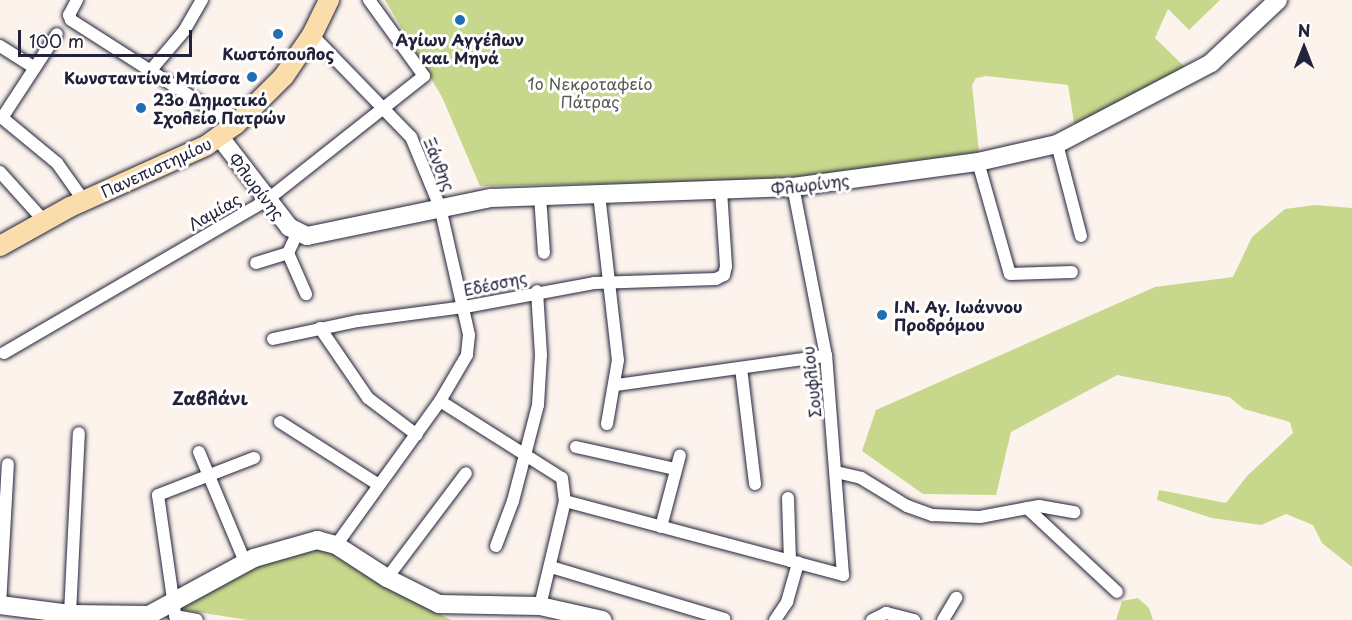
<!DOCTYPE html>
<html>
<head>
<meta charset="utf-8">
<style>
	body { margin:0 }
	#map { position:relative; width:1352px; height:620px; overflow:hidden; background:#fcf3ed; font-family:"Playpen Sans",sans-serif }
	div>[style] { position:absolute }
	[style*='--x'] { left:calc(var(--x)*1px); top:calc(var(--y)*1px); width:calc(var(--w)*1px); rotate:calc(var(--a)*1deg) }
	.green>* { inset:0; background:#c7d88c }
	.roads { filter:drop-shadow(0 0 2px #22223b) drop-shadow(0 0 2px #22223b) }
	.street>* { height:12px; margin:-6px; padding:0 6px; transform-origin:6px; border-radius:6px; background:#fff }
	.secondary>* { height:18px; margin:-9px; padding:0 9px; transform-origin:9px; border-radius:9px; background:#fff }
	.primary>* { height:20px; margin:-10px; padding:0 10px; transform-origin:10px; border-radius:10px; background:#faddab }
	.dots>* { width:16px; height:16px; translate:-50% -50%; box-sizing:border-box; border:3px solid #fff; border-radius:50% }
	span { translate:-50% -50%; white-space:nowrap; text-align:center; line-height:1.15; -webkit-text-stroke:6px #fff; paint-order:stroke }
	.poi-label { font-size:16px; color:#22223b; font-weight:700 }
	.right { translate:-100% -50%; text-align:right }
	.left { translate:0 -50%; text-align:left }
	.park-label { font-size:16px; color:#545953 }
	.street-label { font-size:16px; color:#22223b }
	.neighbourhood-label { font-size:18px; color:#22223b; font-weight:700 }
	.north { position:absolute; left:1274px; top:18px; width:60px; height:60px; -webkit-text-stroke:4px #fff; paint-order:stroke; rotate:0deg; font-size:16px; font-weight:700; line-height:24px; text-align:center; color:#22223b }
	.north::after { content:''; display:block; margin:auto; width:21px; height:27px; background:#22223b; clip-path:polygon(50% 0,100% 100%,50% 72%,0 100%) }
	.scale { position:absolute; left:18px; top:30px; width:174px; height:27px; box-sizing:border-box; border:3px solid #22223b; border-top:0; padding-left:8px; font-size:18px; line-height:21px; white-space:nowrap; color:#22223b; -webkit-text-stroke:4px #fff; paint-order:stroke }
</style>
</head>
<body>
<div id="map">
	<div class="green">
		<i style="clip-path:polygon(385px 0,1220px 0,1189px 30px,1168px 9px,1155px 38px,1186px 68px,1075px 128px,1068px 85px,986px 76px,976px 78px,972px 85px,979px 152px,781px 181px,480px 186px,442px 97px)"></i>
		<i style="clip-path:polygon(1315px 205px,1352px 208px,1352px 567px,1322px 543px,1313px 525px,1286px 514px,1261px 525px,1212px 518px,1157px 500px,1159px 490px,1226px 503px,1247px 476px,1293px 433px,1290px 422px,1244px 409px,1229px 397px,1117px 375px,1011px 432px,996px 495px,923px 494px,862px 451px,876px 410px,1155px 287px,1233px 277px,1252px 237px,1285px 209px)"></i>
		<i style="clip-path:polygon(310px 540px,376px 581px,451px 620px,248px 620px,184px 610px,182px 605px,235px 568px)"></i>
		<i style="clip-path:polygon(1138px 598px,1149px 608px,1153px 620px,1116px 620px,1122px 601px)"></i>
	</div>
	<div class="roads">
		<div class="street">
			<i style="--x:77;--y:0;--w:17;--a:118"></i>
			<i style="--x:69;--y:15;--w:5;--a:68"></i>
			<i style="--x:71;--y:20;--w:195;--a:32.6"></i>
			<i style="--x:312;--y:35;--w:142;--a:45.9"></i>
			<i style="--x:411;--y:137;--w:76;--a:67.5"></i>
			<i style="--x:440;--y:207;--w:131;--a:77.2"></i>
			<i style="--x:469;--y:335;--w:20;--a:96"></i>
			<i style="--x:467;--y:355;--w:53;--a:120.4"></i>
			<i style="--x:440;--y:401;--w:178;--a:125.8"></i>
			<i style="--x:0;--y:46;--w:41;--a:32.2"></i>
			<i style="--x:151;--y:70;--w:51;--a:-49.8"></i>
			<i style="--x:184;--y:31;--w:36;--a:-60"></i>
			<i style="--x:0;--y:116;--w:74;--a:39.5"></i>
			<i style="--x:57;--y:163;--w:47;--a:54.6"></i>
			<i style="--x:2;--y:118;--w:100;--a:-56.8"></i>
			<i style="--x:1057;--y:144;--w:95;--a:75.4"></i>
			<i style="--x:978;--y:162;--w:116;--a:74.1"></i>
			<i style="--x:1010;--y:274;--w:62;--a:-1.8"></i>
			<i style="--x:0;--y:172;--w:67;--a:48"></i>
			<i style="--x:599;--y:194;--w:167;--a:83.5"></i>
			<i style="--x:618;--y:360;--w:65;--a:99.8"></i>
			<i style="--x:540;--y:196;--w:57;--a:86"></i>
			<i style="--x:288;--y:253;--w:45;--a:66.3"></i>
			<i style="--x:256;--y:263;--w:34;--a:-17"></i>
			<i style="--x:288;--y:253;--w:21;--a:-65"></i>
			<i style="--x:320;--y:328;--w:85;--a:55.6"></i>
			<i style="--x:368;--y:398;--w:61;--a:37.1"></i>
			<i style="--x:273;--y:339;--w:87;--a:-12"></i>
			<i style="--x:358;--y:321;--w:108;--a:-7.5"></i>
			<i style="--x:465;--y:307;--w:131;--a:-10.5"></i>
			<i style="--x:594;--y:283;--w:122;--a:-1.9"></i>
			<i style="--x:716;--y:279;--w:9;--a:-27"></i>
			<i style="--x:724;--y:275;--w:9;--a:-77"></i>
			<i style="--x:726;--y:266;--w:75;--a:-93.8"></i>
			<i style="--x:4;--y:353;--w:304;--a:-30.2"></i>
			<i style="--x:267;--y:200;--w:200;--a:-38.3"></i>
			<i style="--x:424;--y:76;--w:94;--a:-125.9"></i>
			<i style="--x:741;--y:368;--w:117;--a:83.1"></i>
			<i style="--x:616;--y:385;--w:212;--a:-7.9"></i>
			<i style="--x:440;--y:401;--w:144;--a:32.3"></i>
			<i style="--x:562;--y:478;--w:23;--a:83"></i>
			<i style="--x:565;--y:501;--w:108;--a:103.4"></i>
			<i style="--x:280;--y:422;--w:117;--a:32.5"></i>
			<i style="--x:576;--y:447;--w:101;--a:12.5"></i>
			<i style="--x:199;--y:452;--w:119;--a:67.3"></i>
			<i style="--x:836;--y:472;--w:26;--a:13"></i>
			<i style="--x:861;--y:478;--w:54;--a:31.3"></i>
			<i style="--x:907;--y:506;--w:27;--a:20"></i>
			<i style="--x:932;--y:515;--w:48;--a:2.4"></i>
			<i style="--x:980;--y:517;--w:60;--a:-10.6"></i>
			<i style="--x:1039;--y:506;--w:36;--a:10"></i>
			<i style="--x:788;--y:498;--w:63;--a:88.2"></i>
			<i style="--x:565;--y:501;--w:288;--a:14.9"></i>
			<i style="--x:843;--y:575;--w:220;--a:-94.4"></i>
			<i style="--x:826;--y:356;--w:172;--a:-101"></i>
			<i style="--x:1027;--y:508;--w:123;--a:43"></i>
			<i style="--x:661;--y:527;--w:74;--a:-75.2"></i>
			<i style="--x:496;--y:546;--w:48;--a:-69.3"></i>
			<i style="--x:513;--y:501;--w:99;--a:-75.4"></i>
			<i style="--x:538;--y:405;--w:50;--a:-86.6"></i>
			<i style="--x:541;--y:355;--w:64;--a:-93.6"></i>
			<i style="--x:551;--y:567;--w:181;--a:16.7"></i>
			<i style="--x:387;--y:578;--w:131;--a:-53"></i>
			<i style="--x:0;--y:605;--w:141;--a:-86.8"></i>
			<i style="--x:70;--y:614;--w:181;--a:-87.2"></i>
			<i style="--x:175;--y:616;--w:22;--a:10"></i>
			<i style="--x:176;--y:620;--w:126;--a:-98.2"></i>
			<i style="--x:158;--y:495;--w:103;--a:-21.1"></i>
			<i style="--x:775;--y:620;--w:22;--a:-56"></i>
			<i style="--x:787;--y:602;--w:41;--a:-74.2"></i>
			<i style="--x:872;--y:620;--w:16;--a:-27"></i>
			<i style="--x:886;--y:613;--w:29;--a:14"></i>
			<i style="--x:943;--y:620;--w:26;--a:-59"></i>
		</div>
		<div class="secondary">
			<i style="--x:219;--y:136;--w:115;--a:52.4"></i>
			<i style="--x:289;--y:227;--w:20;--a:27"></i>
			<i style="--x:307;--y:236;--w:188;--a:-11.7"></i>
			<i style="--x:491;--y:198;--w:302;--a:-2.1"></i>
			<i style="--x:793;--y:187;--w:187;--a:-7.7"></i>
			<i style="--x:978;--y:162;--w:81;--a:-12.8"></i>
			<i style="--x:1057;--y:144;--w:174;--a:-27.7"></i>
			<i style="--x:1211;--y:63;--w:92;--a:-43.2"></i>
			<i style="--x:0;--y:605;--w:71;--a:7.3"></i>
			<i style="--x:70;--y:614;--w:79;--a:0.7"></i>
			<i style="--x:149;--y:615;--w:119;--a:-28.5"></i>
			<i style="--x:254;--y:558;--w:66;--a:-15.9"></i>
			<i style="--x:317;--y:540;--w:20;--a:15"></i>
			<i style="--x:336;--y:545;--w:61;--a:32.9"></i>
			<i style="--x:387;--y:578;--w:58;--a:26.6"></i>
			<i style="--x:439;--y:604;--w:101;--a:1.1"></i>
			<i style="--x:540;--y:606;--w:64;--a:12.7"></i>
		</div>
		<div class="primary">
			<i style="--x:0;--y:246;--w:80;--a:-29.1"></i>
			<i style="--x:70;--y:207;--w:150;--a:-24.3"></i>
			<i style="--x:207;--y:145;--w:34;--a:-36"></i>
			<i style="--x:235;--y:125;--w:69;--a:-45"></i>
			<i style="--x:284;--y:76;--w:50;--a:-55.7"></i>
			<i style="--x:312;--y:35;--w:39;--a:-64"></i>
		</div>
	</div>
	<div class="dots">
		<i style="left:460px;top:20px;background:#1f6fb2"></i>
		<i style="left:278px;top:34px;background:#1f6fb2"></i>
		<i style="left:252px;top:77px;background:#1f6fb2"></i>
		<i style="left:141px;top:108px;background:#1f6fb2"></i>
		<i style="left:882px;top:315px;background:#1f6fb2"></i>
	</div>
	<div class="poi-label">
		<span style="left:460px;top:48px">Αγίων Αγγέλων<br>και Μηνά</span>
		<span style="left:278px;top:53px">Κωστόπουλος</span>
		<span class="right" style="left:240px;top:77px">Κωνσταντίνα Μπίσσα</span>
		<span class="left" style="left:153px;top:108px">23ο Δημοτικό<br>Σχολείο Πατρών</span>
		<span class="left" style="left:894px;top:315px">Ι.Ν. Αγ. Ιωάννου<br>Προδρόμου</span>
	</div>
	<div class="park-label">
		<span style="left:590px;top:92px">1o Νεκροταφείο<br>Πάτρας</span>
	</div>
	<div class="street-label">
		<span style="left:440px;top:164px;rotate:68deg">Ξάνθης</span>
		<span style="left:156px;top:167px;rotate:-25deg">Πανεπιστημίου</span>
		<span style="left:810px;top:184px;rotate:-7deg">Φλωρίνης</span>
		<span style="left:257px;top:186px;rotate:52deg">Φλωρίνης</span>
		<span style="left:214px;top:211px;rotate:-30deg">Λαμίας</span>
		<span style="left:495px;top:283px;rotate:-12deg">Εδέσσης</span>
		<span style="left:811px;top:382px;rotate:-96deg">Σουφλίου</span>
	</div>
	<div class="neighbourhood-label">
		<span style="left:210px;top:398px">Ζαβλάνι</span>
	</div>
	<div class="north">N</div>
	<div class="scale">100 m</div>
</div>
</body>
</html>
